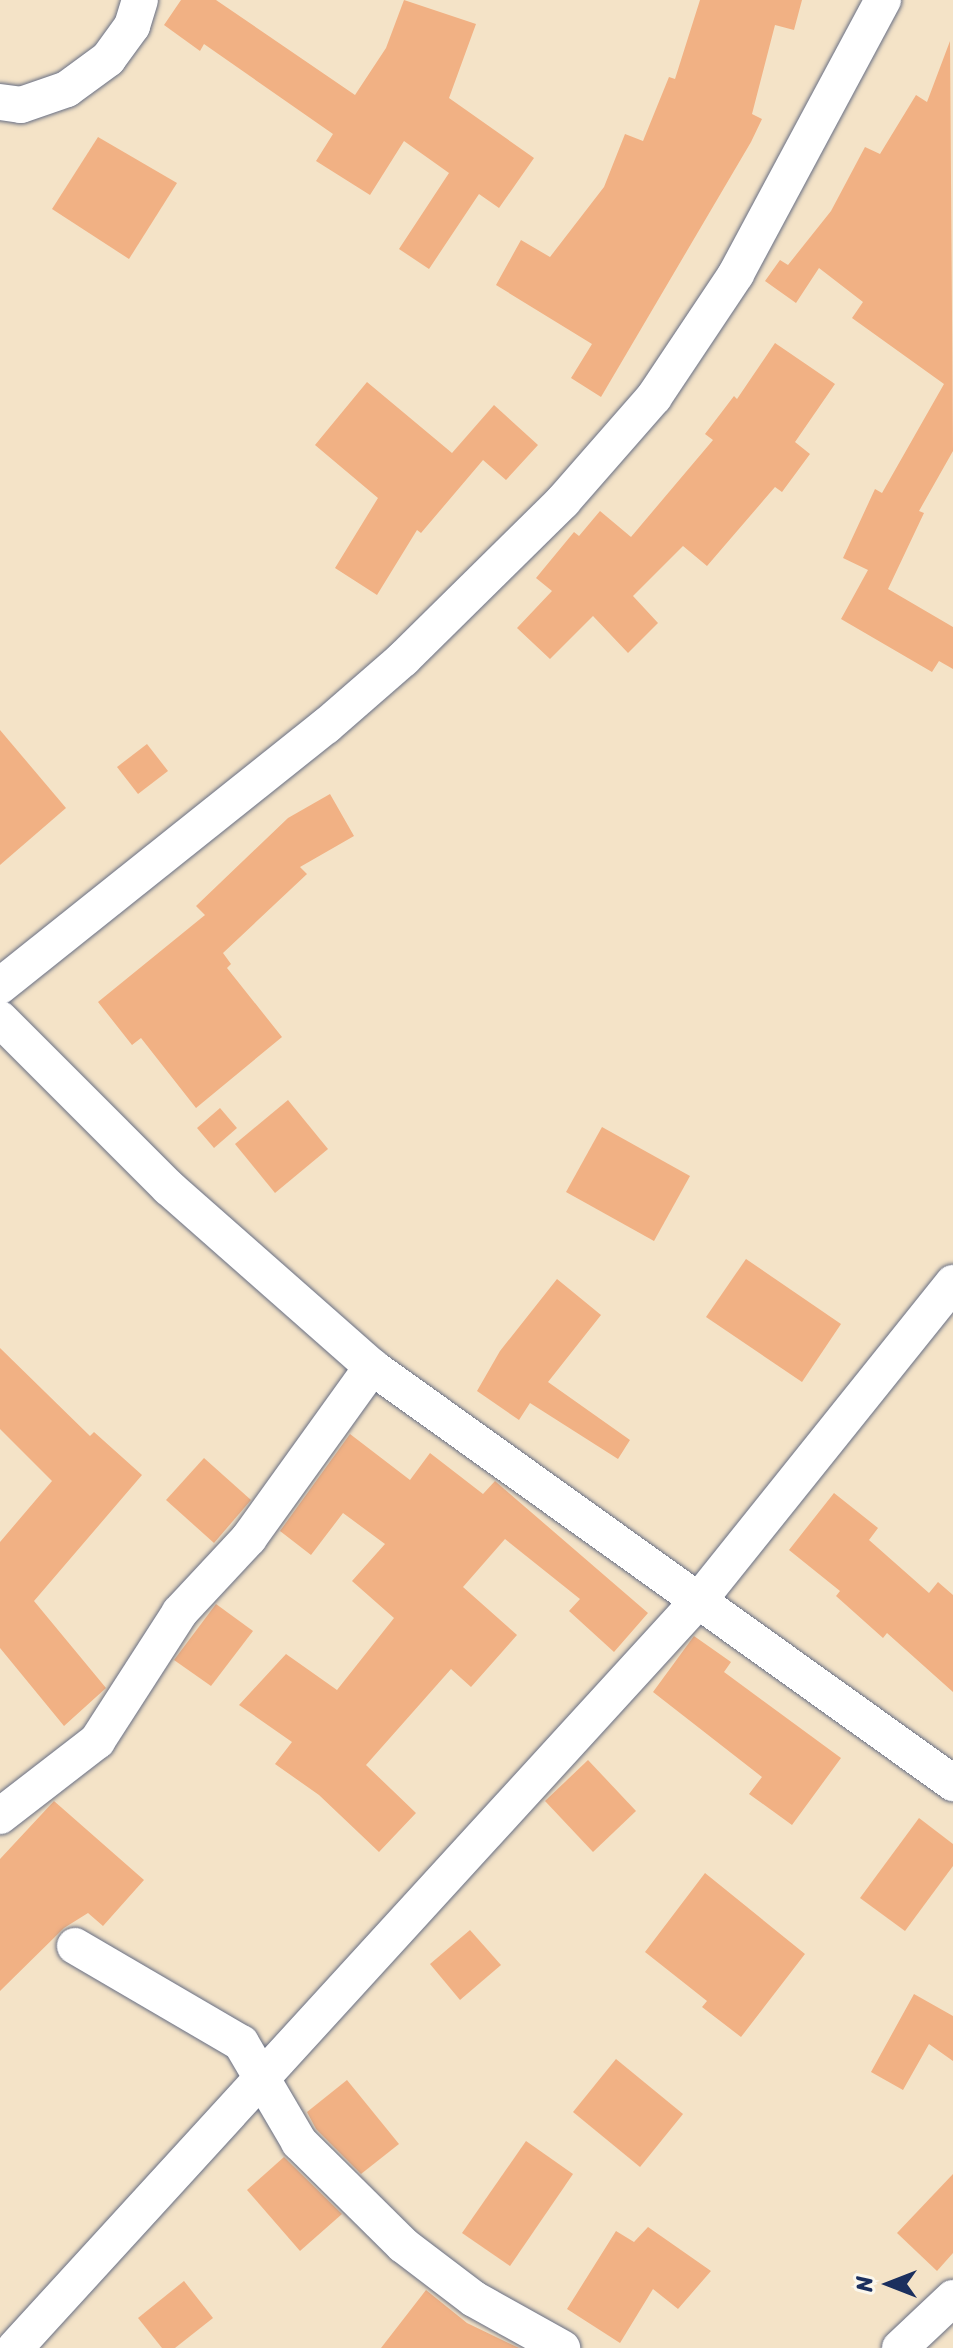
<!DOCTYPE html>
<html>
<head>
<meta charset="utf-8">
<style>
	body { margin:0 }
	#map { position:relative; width:953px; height:2348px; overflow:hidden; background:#f4e3c7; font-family:Sriracha,sans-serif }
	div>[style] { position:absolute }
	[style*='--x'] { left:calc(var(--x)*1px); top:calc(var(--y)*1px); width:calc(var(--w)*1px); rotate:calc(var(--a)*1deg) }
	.building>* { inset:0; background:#f1b184 }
	.roads { filter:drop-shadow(0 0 2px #676e83) drop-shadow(0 0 2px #676e83) }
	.minor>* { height:36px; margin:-18px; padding:0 18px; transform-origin:18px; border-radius:18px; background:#fff }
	span { translate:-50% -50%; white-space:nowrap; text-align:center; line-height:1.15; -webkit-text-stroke:7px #fbf7ec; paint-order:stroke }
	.north { position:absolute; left:849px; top:2244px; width:80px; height:80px; -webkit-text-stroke:6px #fbf7ec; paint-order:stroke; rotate:270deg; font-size:22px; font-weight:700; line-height:32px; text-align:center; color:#1b2f5e }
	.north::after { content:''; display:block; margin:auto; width:28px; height:36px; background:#1b2f5e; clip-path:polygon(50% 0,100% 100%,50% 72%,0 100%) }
</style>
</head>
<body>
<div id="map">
	<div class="building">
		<i style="clip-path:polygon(181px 0,216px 0,355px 95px,386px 48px,404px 0,476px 24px,449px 98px,534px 158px,499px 208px,479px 194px,429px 269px,399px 249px,449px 173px,404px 141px,370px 195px,316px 161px,333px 134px,204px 44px,200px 51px,164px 25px)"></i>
		<i style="clip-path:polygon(700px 0,802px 0,794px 30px,775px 25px,752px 114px,762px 119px,751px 142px,601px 397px,571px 378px,592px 344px,496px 285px,521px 240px,550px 257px,604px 187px,625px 134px,643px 141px,669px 77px,675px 79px)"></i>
		<i style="clip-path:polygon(950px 41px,953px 451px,919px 511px,924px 513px,888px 589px,953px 627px,953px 669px,939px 661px,932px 672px,841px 619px,868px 570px,843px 558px,875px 489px,882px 493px,944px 384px,852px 318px,863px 302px,819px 268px,796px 303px,765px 281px,780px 260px,788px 265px,831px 211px,865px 147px,880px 154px,916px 95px,927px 102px)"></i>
		<i style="clip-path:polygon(98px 137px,177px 183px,129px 259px,52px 209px)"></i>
		<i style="clip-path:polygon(775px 343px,835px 384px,795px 442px,810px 454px,782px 492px,775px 487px,707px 566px,683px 546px,633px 596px,658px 623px,628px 653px,593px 616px,550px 659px,517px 628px,552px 591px,536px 578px,574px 532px,579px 536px,600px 511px,631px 537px,713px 440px,705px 434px,734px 396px,737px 399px)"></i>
		<i style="clip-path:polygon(367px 382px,452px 453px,494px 405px,538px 445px,506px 480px,483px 460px,421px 533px,417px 530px,377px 595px,335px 568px,378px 498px,315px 445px)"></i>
		<i style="clip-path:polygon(0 730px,66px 808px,0 865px)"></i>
		<i style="clip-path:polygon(147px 744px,168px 771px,138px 794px,117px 767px)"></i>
		<i style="clip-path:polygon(330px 794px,354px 836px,300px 867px,307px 874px,223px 953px,231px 964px,227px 968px,282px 1037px,196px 1108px,141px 1038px,132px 1045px,98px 1002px,205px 915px,196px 906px,288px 818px)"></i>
		<i style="clip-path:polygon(288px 1100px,328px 1149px,275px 1193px,235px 1144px)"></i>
		<i style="clip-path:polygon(220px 1108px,237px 1128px,214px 1148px,197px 1128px)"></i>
		<i style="clip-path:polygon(602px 1127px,690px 1176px,654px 1241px,566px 1192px)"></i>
		<i style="clip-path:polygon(746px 1259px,841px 1324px,802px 1382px,706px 1317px)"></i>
		<i style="clip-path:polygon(557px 1279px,601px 1315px,548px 1382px,630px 1440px,618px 1459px,530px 1403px,519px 1420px,477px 1391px,500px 1351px)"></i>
		<i style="clip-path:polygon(0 1348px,90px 1436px,94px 1432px,142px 1475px,34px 1601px,106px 1688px,64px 1726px,0 1648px,0 1542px,52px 1481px,0 1429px)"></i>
		<i style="clip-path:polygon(350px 1434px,410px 1480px,430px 1453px,483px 1494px,495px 1481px,648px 1613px,614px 1652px,569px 1611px,580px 1599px,505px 1539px,463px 1587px,517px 1635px,471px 1687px,451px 1669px,366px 1765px,416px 1813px,379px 1852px,319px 1795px,275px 1764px,292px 1742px,239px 1705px,286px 1654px,337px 1690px,394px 1618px,352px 1581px,385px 1544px,343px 1513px,311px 1555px,280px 1531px)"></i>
		<i style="clip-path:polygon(204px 1458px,251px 1500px,214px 1543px,166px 1500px)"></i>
		<i style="clip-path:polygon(834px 1493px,878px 1528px,869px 1540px,929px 1593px,938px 1582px,953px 1595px,953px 1692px,887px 1633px,883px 1638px,836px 1596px,840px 1591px,789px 1550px)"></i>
		<i style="clip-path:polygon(216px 1604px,253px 1631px,211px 1686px,174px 1660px)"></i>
		<i style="clip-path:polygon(694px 1636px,731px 1662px,724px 1672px,841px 1758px,792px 1825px,749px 1794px,762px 1777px,653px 1692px)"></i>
		<i style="clip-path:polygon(588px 1760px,636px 1811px,593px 1852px,545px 1801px)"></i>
		<i style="clip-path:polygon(54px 1801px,144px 1880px,103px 1926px,88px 1913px,64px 1928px,0 1991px,0 1859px)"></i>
		<i style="clip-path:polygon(919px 1818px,953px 1844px,953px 1866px,905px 1931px,860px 1898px)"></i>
		<i style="clip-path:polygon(705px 1873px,805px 1954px,741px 2037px,702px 2007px,707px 2001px,645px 1952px)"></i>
		<i style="clip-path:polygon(470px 1930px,501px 1965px,460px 2000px,430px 1964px)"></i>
		<i style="clip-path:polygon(914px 1994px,953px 2016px,953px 2061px,929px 2044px,903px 2090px,871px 2072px)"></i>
		<i style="clip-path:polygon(616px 2059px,683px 2114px,640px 2167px,573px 2112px)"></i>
		<i style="clip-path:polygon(347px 2080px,399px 2144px,361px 2174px,316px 2129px,307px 2112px)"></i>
		<i style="clip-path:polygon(526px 2141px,573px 2174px,510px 2266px,462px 2233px)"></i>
		<i style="clip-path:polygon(284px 2157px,342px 2214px,300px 2251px,247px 2190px)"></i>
		<i style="clip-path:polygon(953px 2174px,953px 2253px,937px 2271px,897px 2233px)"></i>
		<i style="clip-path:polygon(648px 2227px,711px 2271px,678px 2309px,653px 2289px,620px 2343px,567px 2309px,616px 2231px,634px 2242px)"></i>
		<i style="clip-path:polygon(184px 2281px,213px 2318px,175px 2348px,162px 2348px,138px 2318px)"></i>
		<i style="clip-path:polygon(426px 2290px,467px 2323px,519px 2348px,381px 2348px)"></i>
	</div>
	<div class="roads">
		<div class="minor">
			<i style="--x:0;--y:102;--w:21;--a:8"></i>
			<i style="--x:21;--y:105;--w:49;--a:-19.2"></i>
			<i style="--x:67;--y:89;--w:51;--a:-36.2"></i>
			<i style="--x:108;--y:59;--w:41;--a:-54"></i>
			<i style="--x:132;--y:26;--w:27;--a:-73"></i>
			<i style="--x:0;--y:986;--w:417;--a:-38.6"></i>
			<i style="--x:326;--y:726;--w:102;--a:-41"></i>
			<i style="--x:403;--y:659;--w:225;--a:-44.6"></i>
			<i style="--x:563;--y:501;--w:138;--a:-48.8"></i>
			<i style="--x:654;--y:397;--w:148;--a:-56.3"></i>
			<i style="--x:736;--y:274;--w:311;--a:-61.8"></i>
			<i style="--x:0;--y:1019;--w:239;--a:45"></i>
			<i style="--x:169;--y:1188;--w:271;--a:41.4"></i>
			<i style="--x:372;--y:1367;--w:715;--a:35.6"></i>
			<i style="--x:0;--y:1816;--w:123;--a:-37.7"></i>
			<i style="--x:97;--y:1741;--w:153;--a:-57.2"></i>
			<i style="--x:180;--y:1612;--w:101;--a:-47"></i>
			<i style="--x:249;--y:1538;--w:211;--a:-54.3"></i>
			<i style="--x:75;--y:1946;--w:192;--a:30.3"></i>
			<i style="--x:241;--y:2043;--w:115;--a:59.6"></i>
			<i style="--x:299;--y:2142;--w:146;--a:44.7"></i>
			<i style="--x:403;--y:2245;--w:89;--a:37.3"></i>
			<i style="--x:474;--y:2299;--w:101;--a:29.1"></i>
			<i style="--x:15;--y:2348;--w:1015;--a:-47.56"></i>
			<i style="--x:700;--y:1599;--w:405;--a:-51.3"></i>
			<i style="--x:900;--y:2348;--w:73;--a:-43.3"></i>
		</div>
	</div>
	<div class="north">N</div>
</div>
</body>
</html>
